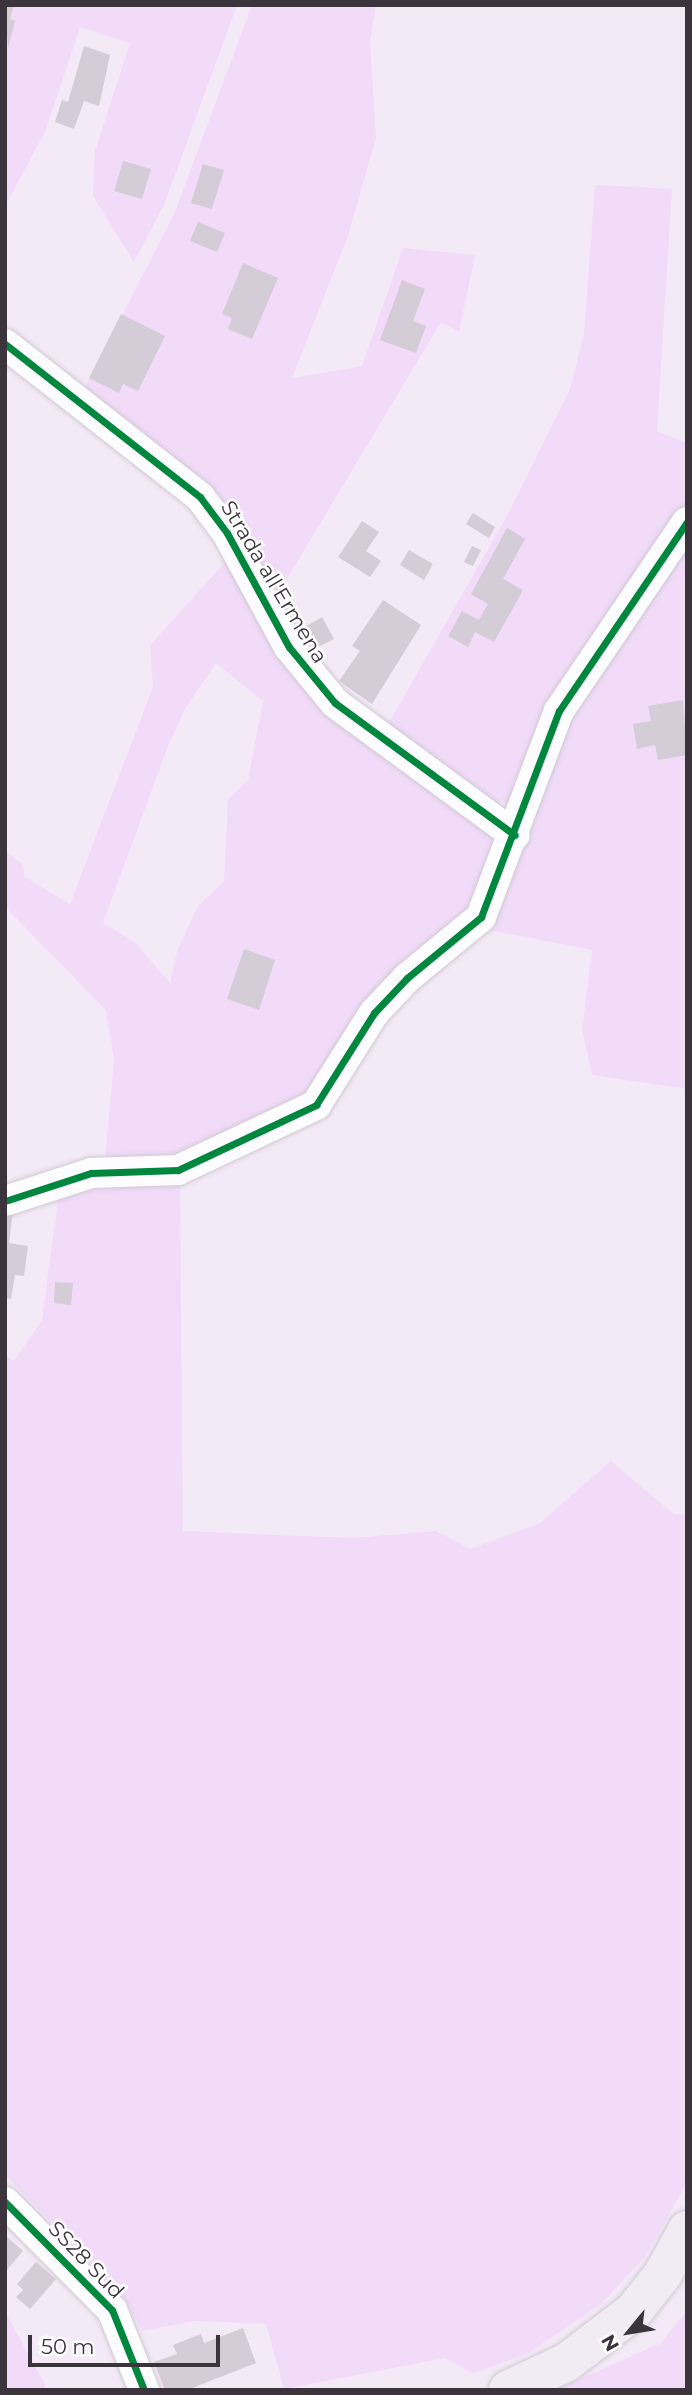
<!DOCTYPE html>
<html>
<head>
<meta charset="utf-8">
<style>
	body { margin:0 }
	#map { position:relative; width:692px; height:2395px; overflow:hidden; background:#f4eaf7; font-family:Montserrat,sans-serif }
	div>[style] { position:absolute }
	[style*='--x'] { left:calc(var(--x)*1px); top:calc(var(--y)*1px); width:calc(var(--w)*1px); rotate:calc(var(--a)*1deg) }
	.green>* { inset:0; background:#f1dbf9 }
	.building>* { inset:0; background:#d4ccd7 }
	.roads { filter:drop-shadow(0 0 2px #d0c9d3) drop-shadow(0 0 2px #d0c9d3) }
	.street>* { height:30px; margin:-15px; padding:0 15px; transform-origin:15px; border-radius:15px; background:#fdfcfe }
	.primary>* { height:38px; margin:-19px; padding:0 19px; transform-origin:19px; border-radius:19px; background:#f1ecf3 }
	.cycleway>* { height:7px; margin:-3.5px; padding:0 3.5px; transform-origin:3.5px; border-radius:3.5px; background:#00873e }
	span { translate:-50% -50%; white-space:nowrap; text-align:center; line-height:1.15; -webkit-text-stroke:5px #fff; paint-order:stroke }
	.street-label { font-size:21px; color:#3b343d }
	.frame { position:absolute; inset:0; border:7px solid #3b343d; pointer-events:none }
	.north { position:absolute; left:594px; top:2297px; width:70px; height:70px; -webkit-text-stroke:5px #fff; paint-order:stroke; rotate:240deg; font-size:19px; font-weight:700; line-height:28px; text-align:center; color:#3b343d }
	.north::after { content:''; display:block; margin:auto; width:24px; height:32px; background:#3b343d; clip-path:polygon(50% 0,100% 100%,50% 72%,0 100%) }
	.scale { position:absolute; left:28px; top:2335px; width:192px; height:32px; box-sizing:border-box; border:4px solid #3b343d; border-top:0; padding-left:9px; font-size:21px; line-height:24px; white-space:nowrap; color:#3b343d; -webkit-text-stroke:5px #fff; paint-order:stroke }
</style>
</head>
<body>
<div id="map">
	<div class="green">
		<i style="clip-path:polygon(5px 5px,237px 5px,164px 205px,134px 262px,93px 196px,95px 151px,130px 43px,80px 27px,45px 132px,5px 206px)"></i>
		<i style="clip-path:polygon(252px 5px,376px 5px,370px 42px,376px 138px,348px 236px,292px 378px,362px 366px,403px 248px,475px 255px,459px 332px,441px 322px,273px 602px,236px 529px,82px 393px,174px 214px)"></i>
		<i style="clip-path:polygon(595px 185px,672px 189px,657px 431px,687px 443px,687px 506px,514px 810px,501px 800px,494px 809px,385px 730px,508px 514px,570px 389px,584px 333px)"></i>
		<i style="clip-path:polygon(687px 538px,687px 1089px,592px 1075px,582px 1029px,592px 950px,484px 929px,555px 741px)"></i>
		<i style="clip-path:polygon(evenodd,230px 557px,271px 638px,503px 840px,477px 906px,318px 1088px,182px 1159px,105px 1160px,114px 1061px,106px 1010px,5px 907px,5px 851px,22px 864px,25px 877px,70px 904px,153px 687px,150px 645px,230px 557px,216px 663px,263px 701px,248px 780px,228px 799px,224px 881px,198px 906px,177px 951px,170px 983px,136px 943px,103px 923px,168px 746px,186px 707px,216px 663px)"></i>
		<i style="clip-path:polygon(180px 1181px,183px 1531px,353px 1538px,436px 1531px,471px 1549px,540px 1523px,611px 1461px,675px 1515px,687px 1513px,687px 2182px,645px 2257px,600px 2305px,527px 2354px,473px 2373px,445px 2358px,284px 2389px,266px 2324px,195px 2321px,142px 2331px,122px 2294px,5px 2175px,5px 1355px,14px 1361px,42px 1320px,59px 1192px,70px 1188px)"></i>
		<i style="clip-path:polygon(687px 2310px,687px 2390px,555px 2390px,661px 2343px)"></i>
		<i style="clip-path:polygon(5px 2312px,45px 2384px,44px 2390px,5px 2390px)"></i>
	</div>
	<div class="building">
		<i style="clip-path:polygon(5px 5px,14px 5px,10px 19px,15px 21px,8px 48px)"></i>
		<i style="clip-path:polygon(84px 46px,110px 55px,99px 106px,84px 101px,74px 129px,55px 122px,62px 100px,68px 102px)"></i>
		<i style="clip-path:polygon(123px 161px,151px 169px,142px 199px,114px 191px)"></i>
		<i style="clip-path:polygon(203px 164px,224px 170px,212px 209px,191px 203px)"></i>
		<i style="clip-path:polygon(198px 222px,225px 233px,217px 252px,190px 241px)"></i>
		<i style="clip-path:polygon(243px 263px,278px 278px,252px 339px,228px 329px,232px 318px,222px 314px)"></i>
		<i style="clip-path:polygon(402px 280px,425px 289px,413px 321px,426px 326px,416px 353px,380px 340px)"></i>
		<i style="clip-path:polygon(121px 314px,165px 336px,138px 391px,123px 384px,119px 393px,89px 378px)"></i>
		<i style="clip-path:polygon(473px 513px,495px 527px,489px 538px,466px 524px)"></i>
		<i style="clip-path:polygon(362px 521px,379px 532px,366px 551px,381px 561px,370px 577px,338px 557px)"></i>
		<i style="clip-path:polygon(507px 528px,525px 539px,503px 579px,523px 590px,494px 642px,475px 632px,468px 647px,448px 636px,462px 611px,479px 620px,488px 604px,471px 594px)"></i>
		<i style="clip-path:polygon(472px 546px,481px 550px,473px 566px,464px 562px)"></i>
		<i style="clip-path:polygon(409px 550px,433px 564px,424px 580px,400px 565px)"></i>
		<i style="clip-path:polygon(383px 600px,421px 625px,372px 704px,339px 681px,360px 651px,352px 646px)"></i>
		<i style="clip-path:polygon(322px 617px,334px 639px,314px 649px,303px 628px)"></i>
		<i style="clip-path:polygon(683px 700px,687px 755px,658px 760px,655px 745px,637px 749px,633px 724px,651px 721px,648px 706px)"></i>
		<i style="clip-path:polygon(244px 949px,275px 960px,259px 1010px,227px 999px)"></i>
		<i style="clip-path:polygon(5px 1210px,13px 1211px,9px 1243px,28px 1246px,24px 1276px,15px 1275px,11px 1299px,5px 1298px)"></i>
		<i style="clip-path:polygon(55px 1282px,73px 1283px,71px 1305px,54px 1303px)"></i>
		<i style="clip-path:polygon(5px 2235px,23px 2251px,5px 2272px)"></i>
		<i style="clip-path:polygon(36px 2262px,56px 2279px,30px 2309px,16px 2297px,23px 2290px,17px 2284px)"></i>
		<i style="clip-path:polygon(243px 2328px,256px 2363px,187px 2390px,165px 2390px,154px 2362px,177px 2354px,173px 2345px,201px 2334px,204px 2343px)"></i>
	</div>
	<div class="roads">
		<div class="street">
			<i style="--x:5;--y:344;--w:248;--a:38.1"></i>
			<i style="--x:200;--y:497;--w:45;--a:53.1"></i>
			<i style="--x:227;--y:533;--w:130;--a:61.5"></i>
			<i style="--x:289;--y:647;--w:72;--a:50.6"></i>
			<i style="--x:335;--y:703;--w:223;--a:36.3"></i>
			<i style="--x:5;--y:1201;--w:90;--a:-18"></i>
			<i style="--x:91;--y:1173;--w:87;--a:-2"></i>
			<i style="--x:178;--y:1170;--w:153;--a:-25.2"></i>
			<i style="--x:316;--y:1105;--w:109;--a:-57.8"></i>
			<i style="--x:374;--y:1013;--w:48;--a:-46.7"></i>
			<i style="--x:407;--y:978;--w:96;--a:-39.5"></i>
			<i style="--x:481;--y:917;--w:220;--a:-69.3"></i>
			<i style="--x:559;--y:711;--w:228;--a:-55.9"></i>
			<i style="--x:5;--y:2202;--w:152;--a:45.3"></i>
			<i style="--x:112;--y:2310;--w:86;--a:68.2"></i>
		</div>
		<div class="primary">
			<i style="--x:508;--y:2390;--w:65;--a:-25.4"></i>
			<i style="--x:567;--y:2362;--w:84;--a:-37.3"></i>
			<i style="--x:634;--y:2311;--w:47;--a:-51.9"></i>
			<i style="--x:663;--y:2274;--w:50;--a:-61.4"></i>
		</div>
	</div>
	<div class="cycleway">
		<i style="--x:5;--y:344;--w:248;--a:38.1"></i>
		<i style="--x:200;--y:497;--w:45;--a:53.1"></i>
		<i style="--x:227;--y:533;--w:130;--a:61.5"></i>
		<i style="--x:289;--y:647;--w:72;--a:50.6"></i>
		<i style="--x:335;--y:703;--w:223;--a:36.3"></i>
		<i style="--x:5;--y:1201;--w:90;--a:-18"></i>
		<i style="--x:91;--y:1173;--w:87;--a:-2"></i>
		<i style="--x:178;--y:1170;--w:153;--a:-25.2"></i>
		<i style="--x:316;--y:1105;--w:109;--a:-57.8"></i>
		<i style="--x:374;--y:1013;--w:48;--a:-46.7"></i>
		<i style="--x:407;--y:978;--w:96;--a:-39.5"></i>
		<i style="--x:481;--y:917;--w:220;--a:-69.3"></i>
		<i style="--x:559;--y:711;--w:228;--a:-55.9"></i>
		<i style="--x:5;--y:2202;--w:152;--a:45.3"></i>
		<i style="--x:112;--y:2310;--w:86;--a:68.2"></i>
	</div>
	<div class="street-label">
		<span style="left:274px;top:582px;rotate:59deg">Strada all'Ermena</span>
		<span style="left:86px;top:2260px;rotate:46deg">SS28 Sud</span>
	</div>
	<div class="frame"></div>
	<div class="north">N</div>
	<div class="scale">50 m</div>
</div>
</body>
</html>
